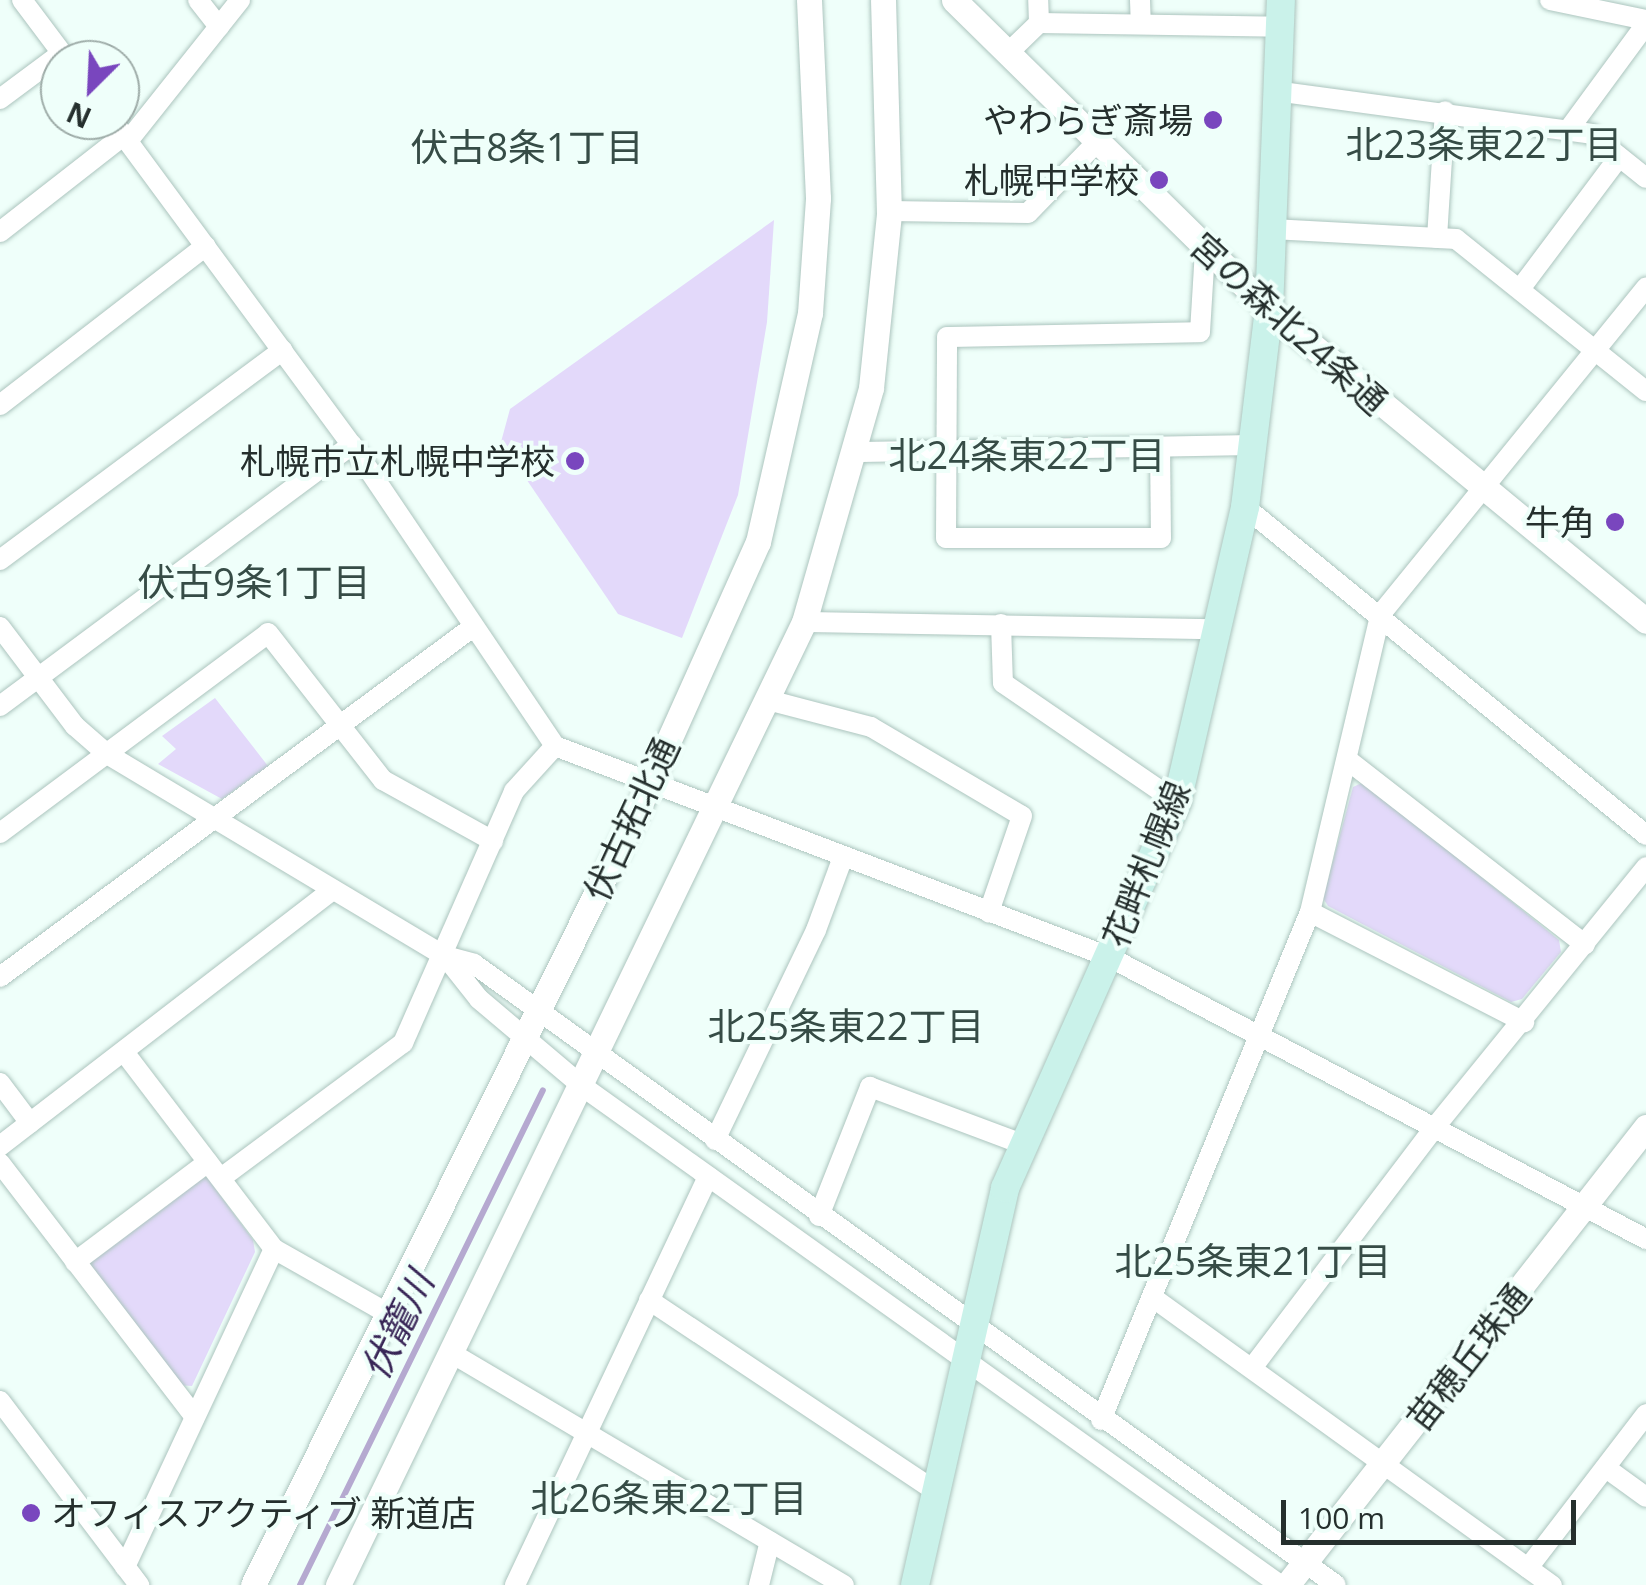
<!DOCTYPE html>
<html>
<head>
<meta charset="utf-8">
<style>
	body { margin:0 }
	#map { position:relative; width:1646px; height:1585px; overflow:hidden; background:#effffa; font-family:"Open Sans","Noto Sans JP",sans-serif }
	div>[style] { position:absolute }
	[style*='--x'] { left:calc(var(--x)*1px); top:calc(var(--y)*1px); width:calc(var(--w)*1px); rotate:calc(var(--a)*1deg) }
	.green>* { inset:0; background:#e3d9fa }
	.stream>* { height:6px; margin:-3px; padding:0 3px; transform-origin:3px; border-radius:3px; background:#b5a9d0 }
	.roads { filter:drop-shadow(0 0 2px #acc5be) drop-shadow(0 0 2px #acc5be) }
	.minor>* { height:20px; margin:-10px; padding:0 10px; transform-origin:10px; border-radius:10px; background:#fff }
	.tertiary>* { height:25px; margin:-12.5px; padding:0 12.5px; transform-origin:12.5px; border-radius:12.5px; background:#fff }
	.secondary>* { height:28px; margin:-14px; padding:0 14px; transform-origin:14px; border-radius:14px; background:#caf2ea }
	.dots>* { width:28px; height:28px; translate:-50% -50%; box-sizing:border-box; border:5px solid #effffa; border-radius:50% }
	span { translate:-50% -50%; white-space:nowrap; text-align:center; line-height:1.15; -webkit-text-stroke:8px #effffa; paint-order:stroke }
	.poi-label { font-size:35px; color:#252f2d }
	.right { translate:-100% -50%; text-align:right }
	.left { translate:0 -50%; text-align:left }
	.street-label { font-size:35px; color:#252f2d }
	.neighbourhood-label { font-size:38px; color:#364c46 }
	.water-label { font-size:38px; color:#382556; font-style:italic }
	.north { position:absolute; left:40px; top:40px; width:100px; height:100px; box-sizing:border-box; background:#effffa; border:2px solid #9eaca8; border-radius:50%; rotate:204deg; font-size:28px; font-weight:700; line-height:40px; text-align:center; color:#252f2d }
	.north::after { content:''; display:block; margin:auto; width:35px; height:45px; background:#7946be; clip-path:polygon(50% 0,100% 100%,50% 72%,0 100%) }
	.scale { position:absolute; left:1281px; top:1500px; width:295px; height:45px; box-sizing:border-box; border:5px solid #252f2d; border-top:0; padding-left:12px; font-size:30px; line-height:35px; white-space:nowrap; color:#252f2d; -webkit-text-stroke:8px #effffa; paint-order:stroke }
</style>
</head>
<body>
<div id="map">
	<div class="green">
		<i style="clip-path:polygon(774px 220px,767px 322px,738px 495px,682px 638px,618px 614px,501px 442px,510px 409px)"></i>
		<i style="clip-path:polygon(215px 698px,268px 766px,222px 799px,158px 764px,176px 749px,162px 736px)"></i>
		<i style="clip-path:polygon(1364px 782px,1559px 940px,1561px 952px,1522px 999px,1511px 1002px,1328px 906px,1323px 898px,1353px 787px)"></i>
		<i style="clip-path:polygon(196px 1175px,206px 1176px,253px 1240px,255px 1252px,192px 1386px,178px 1385px,89px 1266px,92px 1252px)"></i>
	</div>
	<div class="stream">
		<i style="--x:300;--y:1585;--w:551;--a:-63.85"></i>
	</div>
	<div class="roads">
		<div class="minor">
			<i style="--x:22;--y:0;--w:75;--a:53.1"></i>
			<i style="--x:198;--y:0;--w:34;--a:52"></i>
			<i style="--x:1140;--y:0;--w:24;--a:88"></i>
			<i style="--x:1550;--y:0;--w:98;--a:11.8"></i>
			<i style="--x:1039;--y:23;--w:242;--a:0.9"></i>
			<i style="--x:1008;--y:53;--w:43;--a:-44.1"></i>
			<i style="--x:1039;--y:23;--w:23;--a:-92"></i>
			<i style="--x:1282;--y:92;--w:312;--a:7.7"></i>
			<i style="--x:1591;--y:134;--w:70;--a:38.7"></i>
			<i style="--x:0;--y:99;--w:77;--a:-36.6"></i>
			<i style="--x:112;--y:120;--w:404;--a:53.6"></i>
			<i style="--x:352;--y:445;--w:363;--a:56"></i>
			<i style="--x:555;--y:746;--w:593;--a:20.85"></i>
			<i style="--x:1109;--y:957;--w:607;--a:27.71"></i>
			<i style="--x:1569;--y:129;--w:130;--a:-53.7"></i>
			<i style="--x:128;--y:141;--w:180;--a:-51.5"></i>
			<i style="--x:889;--y:211;--w:139;--a:0.8"></i>
			<i style="--x:1028;--y:213;--w:99;--a:-45.8"></i>
			<i style="--x:1273;--y:229;--w:183;--a:3.1"></i>
			<i style="--x:1456;--y:239;--w:243;--a:38.7"></i>
			<i style="--x:0;--y:232;--w:157;--a:-38"></i>
			<i style="--x:1437;--y:238;--w:127;--a:-86.4"></i>
			<i style="--x:1520;--y:289;--w:165;--a:-53.1"></i>
			<i style="--x:0;--y:405;--w:260;--a:-37.7"></i>
			<i style="--x:1160;--y:446;--w:92;--a:89.4"></i>
			<i style="--x:1161;--y:538;--w:215;--a:180"></i>
			<i style="--x:946;--y:538;--w:201;--a:-89.7"></i>
			<i style="--x:947;--y:337;--w:253;--a:-1.1"></i>
			<i style="--x:1200;--y:332;--w:81;--a:-86.5"></i>
			<i style="--x:857;--y:452;--w:399;--a:-1"></i>
			<i style="--x:1245;--y:507;--w:518;--a:39.28"></i>
			<i style="--x:0;--y:560;--w:352;--a:-36.6"></i>
			<i style="--x:804;--y:622;--w:413;--a:1"></i>
			<i style="--x:1001;--y:624;--w:59;--a:88.1"></i>
			<i style="--x:1003;--y:683;--w:211;--a:34.4"></i>
			<i style="--x:0;--y:627;--w:124;--a:52.9"></i>
			<i style="--x:75;--y:726;--w:43;--a:41.2"></i>
			<i style="--x:107;--y:754;--w:394;--a:30.9"></i>
			<i style="--x:445;--y:956;--w:30;--a:15"></i>
			<i style="--x:474;--y:964;--w:1062;--a:35.77"></i>
			<i style="--x:768;--y:700;--w:106;--a:14.7"></i>
			<i style="--x:871;--y:727;--w:175;--a:30.5"></i>
			<i style="--x:1022;--y:816;--w:102;--a:109"></i>
			<i style="--x:0;--y:706;--w:438;--a:-36.6"></i>
			<i style="--x:1349;--y:761;--w:299;--a:37.9"></i>
			<i style="--x:0;--y:833;--w:334;--a:-36.7"></i>
			<i style="--x:268;--y:633;--w:187;--a:52"></i>
			<i style="--x:383;--y:780;--w:126;--a:29"></i>
			<i style="--x:1310;--y:912;--w:241;--a:27.2"></i>
			<i style="--x:445;--y:956;--w:55;--a:51.7"></i>
			<i style="--x:479;--y:999;--w:135;--a:40.2"></i>
			<i style="--x:582;--y:1086;--w:858;--a:35.56"></i>
			<i style="--x:0;--y:977;--w:588;--a:-36.5"></i>
			<i style="--x:124;--y:1052;--w:248;--a:52.7"></i>
			<i style="--x:274;--y:1249;--w:130;--a:29.5"></i>
			<i style="--x:0;--y:1083;--w:50;--a:53.1"></i>
			<i style="--x:715;--y:1140;--w:233;--a:-64.3"></i>
			<i style="--x:816;--y:930;--w:78;--a:-69.7"></i>
			<i style="--x:0;--y:1146;--w:420;--a:-37.6"></i>
			<i style="--x:0;--y:1163;--w:320;--a:52.5"></i>
			<i style="--x:221;--y:1178;--w:227;--a:-36.6"></i>
			<i style="--x:403;--y:1043;--w:275;--a:-66.2"></i>
			<i style="--x:514;--y:791;--w:61;--a:-47.7"></i>
			<i style="--x:819;--y:1216;--w:139;--a:-68.4"></i>
			<i style="--x:870;--y:1087;--w:165;--a:20.5"></i>
			<i style="--x:75;--y:1262;--w:166;--a:-36.9"></i>
			<i style="--x:1152;--y:1297;--w:493;--a:35.8"></i>
			<i style="--x:649;--y:1300;--w:346;--a:33.7"></i>
			<i style="--x:453;--y:1354;--w:454;--a:30.6"></i>
			<i style="--x:1252;--y:1368;--w:303;--a:-52.8"></i>
			<i style="--x:1435;--y:1127;--w:335;--a:-50.9"></i>
			<i style="--x:0;--y:1401;--w:231;--a:52.9"></i>
			<i style="--x:1101;--y:1420;--w:549;--a:-67.64"></i>
			<i style="--x:1310;--y:912;--w:305;--a:-76.7"></i>
			<i style="--x:1380;--y:615;--w:422;--a:-50.9"></i>
			<i style="--x:1606;--y:1468;--w:49;--a:35.9"></i>
			<i style="--x:125;--y:1567;--w:351;--a:-64.9"></i>
			<i style="--x:1528;--y:1568;--w:194;--a:-52.5"></i>
			<i style="--x:515;--y:1585;--w:452;--a:-64.7"></i>
			<i style="--x:759;--y:1585;--w:45;--a:-76"></i>
		</div>
		<div class="tertiary">
			<i style="--x:954;--y:0;--w:442;--a:44.5"></i>
			<i style="--x:1269;--y:310;--w:489;--a:39.5"></i>
			<i style="--x:253;--y:1585;--w:864;--a:-63.61"></i>
			<i style="--x:637;--y:811;--w:295;--a:-65.8"></i>
			<i style="--x:758;--y:542;--w:235;--a:-77.2"></i>
			<i style="--x:810;--y:313;--w:115;--a:-86"></i>
			<i style="--x:818;--y:198;--w:198;--a:-92.6"></i>
			<i style="--x:338;--y:1585;--w:1070;--a:-64.18"></i>
			<i style="--x:804;--y:622;--w:243;--a:-74"></i>
			<i style="--x:871;--y:388;--w:175;--a:-84.1"></i>
			<i style="--x:889;--y:214;--w:214;--a:-91.6"></i>
			<i style="--x:1287;--y:1585;--w:582;--a:-51.91"></i>
		</div>
		<div class="secondary">
			<i style="--x:915;--y:1585;--w:407;--a:-77.2"></i>
			<i style="--x:1005;--y:1188;--w:423;--a:-66"></i>
			<i style="--x:1177;--y:802;--w:303;--a:-77"></i>
			<i style="--x:1245;--y:507;--w:198;--a:-83.1"></i>
			<i style="--x:1269;--y:310;--w:310;--a:-87.8"></i>
		</div>
	</div>
	<div class="dots">
		<i style="left:1213px;top:120px;background:#7946be"></i>
		<i style="left:1159px;top:180px;background:#7946be"></i>
		<i style="left:575px;top:461px;background:#7946be"></i>
		<i style="left:1615px;top:522px;background:#7946be"></i>
		<i style="left:31px;top:1513px;background:#7946be"></i>
	</div>
	<div class="poi-label">
		<span class="right" style="left:1193px;top:120px">やわらぎ斎場</span>
		<span class="right" style="left:1139px;top:180px">札幌中学校</span>
		<span class="right" style="left:555px;top:461px">札幌市立札幌中学校</span>
		<span class="right" style="left:1595px;top:522px">牛角</span>
		<span class="left" style="left:51px;top:1513px">オフィスアクティブ 新道店</span>
	</div>
	<div class="street-label">
		<span style="left:1289px;top:323px;rotate:42deg">宮の森北24条通</span>
		<span style="left:631px;top:819px;rotate:-65deg">伏古拓北通</span>
		<span style="left:1146px;top:864px;rotate:-68deg">花畔札幌線</span>
		<span style="left:1468px;top:1357px;rotate:-52deg">苗穂丘珠通</span>
	</div>
	<div class="neighbourhood-label">
		<span style="left:1484px;top:144px">北23条東22丁目</span>
		<span style="left:527px;top:147px">伏古8条1丁目</span>
		<span style="left:1027px;top:455px">北24条東22丁目</span>
		<span style="left:254px;top:582px">伏古9条1丁目</span>
		<span style="left:846px;top:1026px">北25条東22丁目</span>
		<span style="left:1253px;top:1261px">北25条東21丁目</span>
		<span style="left:669px;top:1498px">北26条東22丁目</span>
	</div>
	<div class="water-label">
		<span style="left:397px;top:1325px;rotate:-64deg">伏籠川</span>
	</div>
	<div class="north">N</div>
	<div class="scale">100 m</div>
</div>
</body>
</html>
